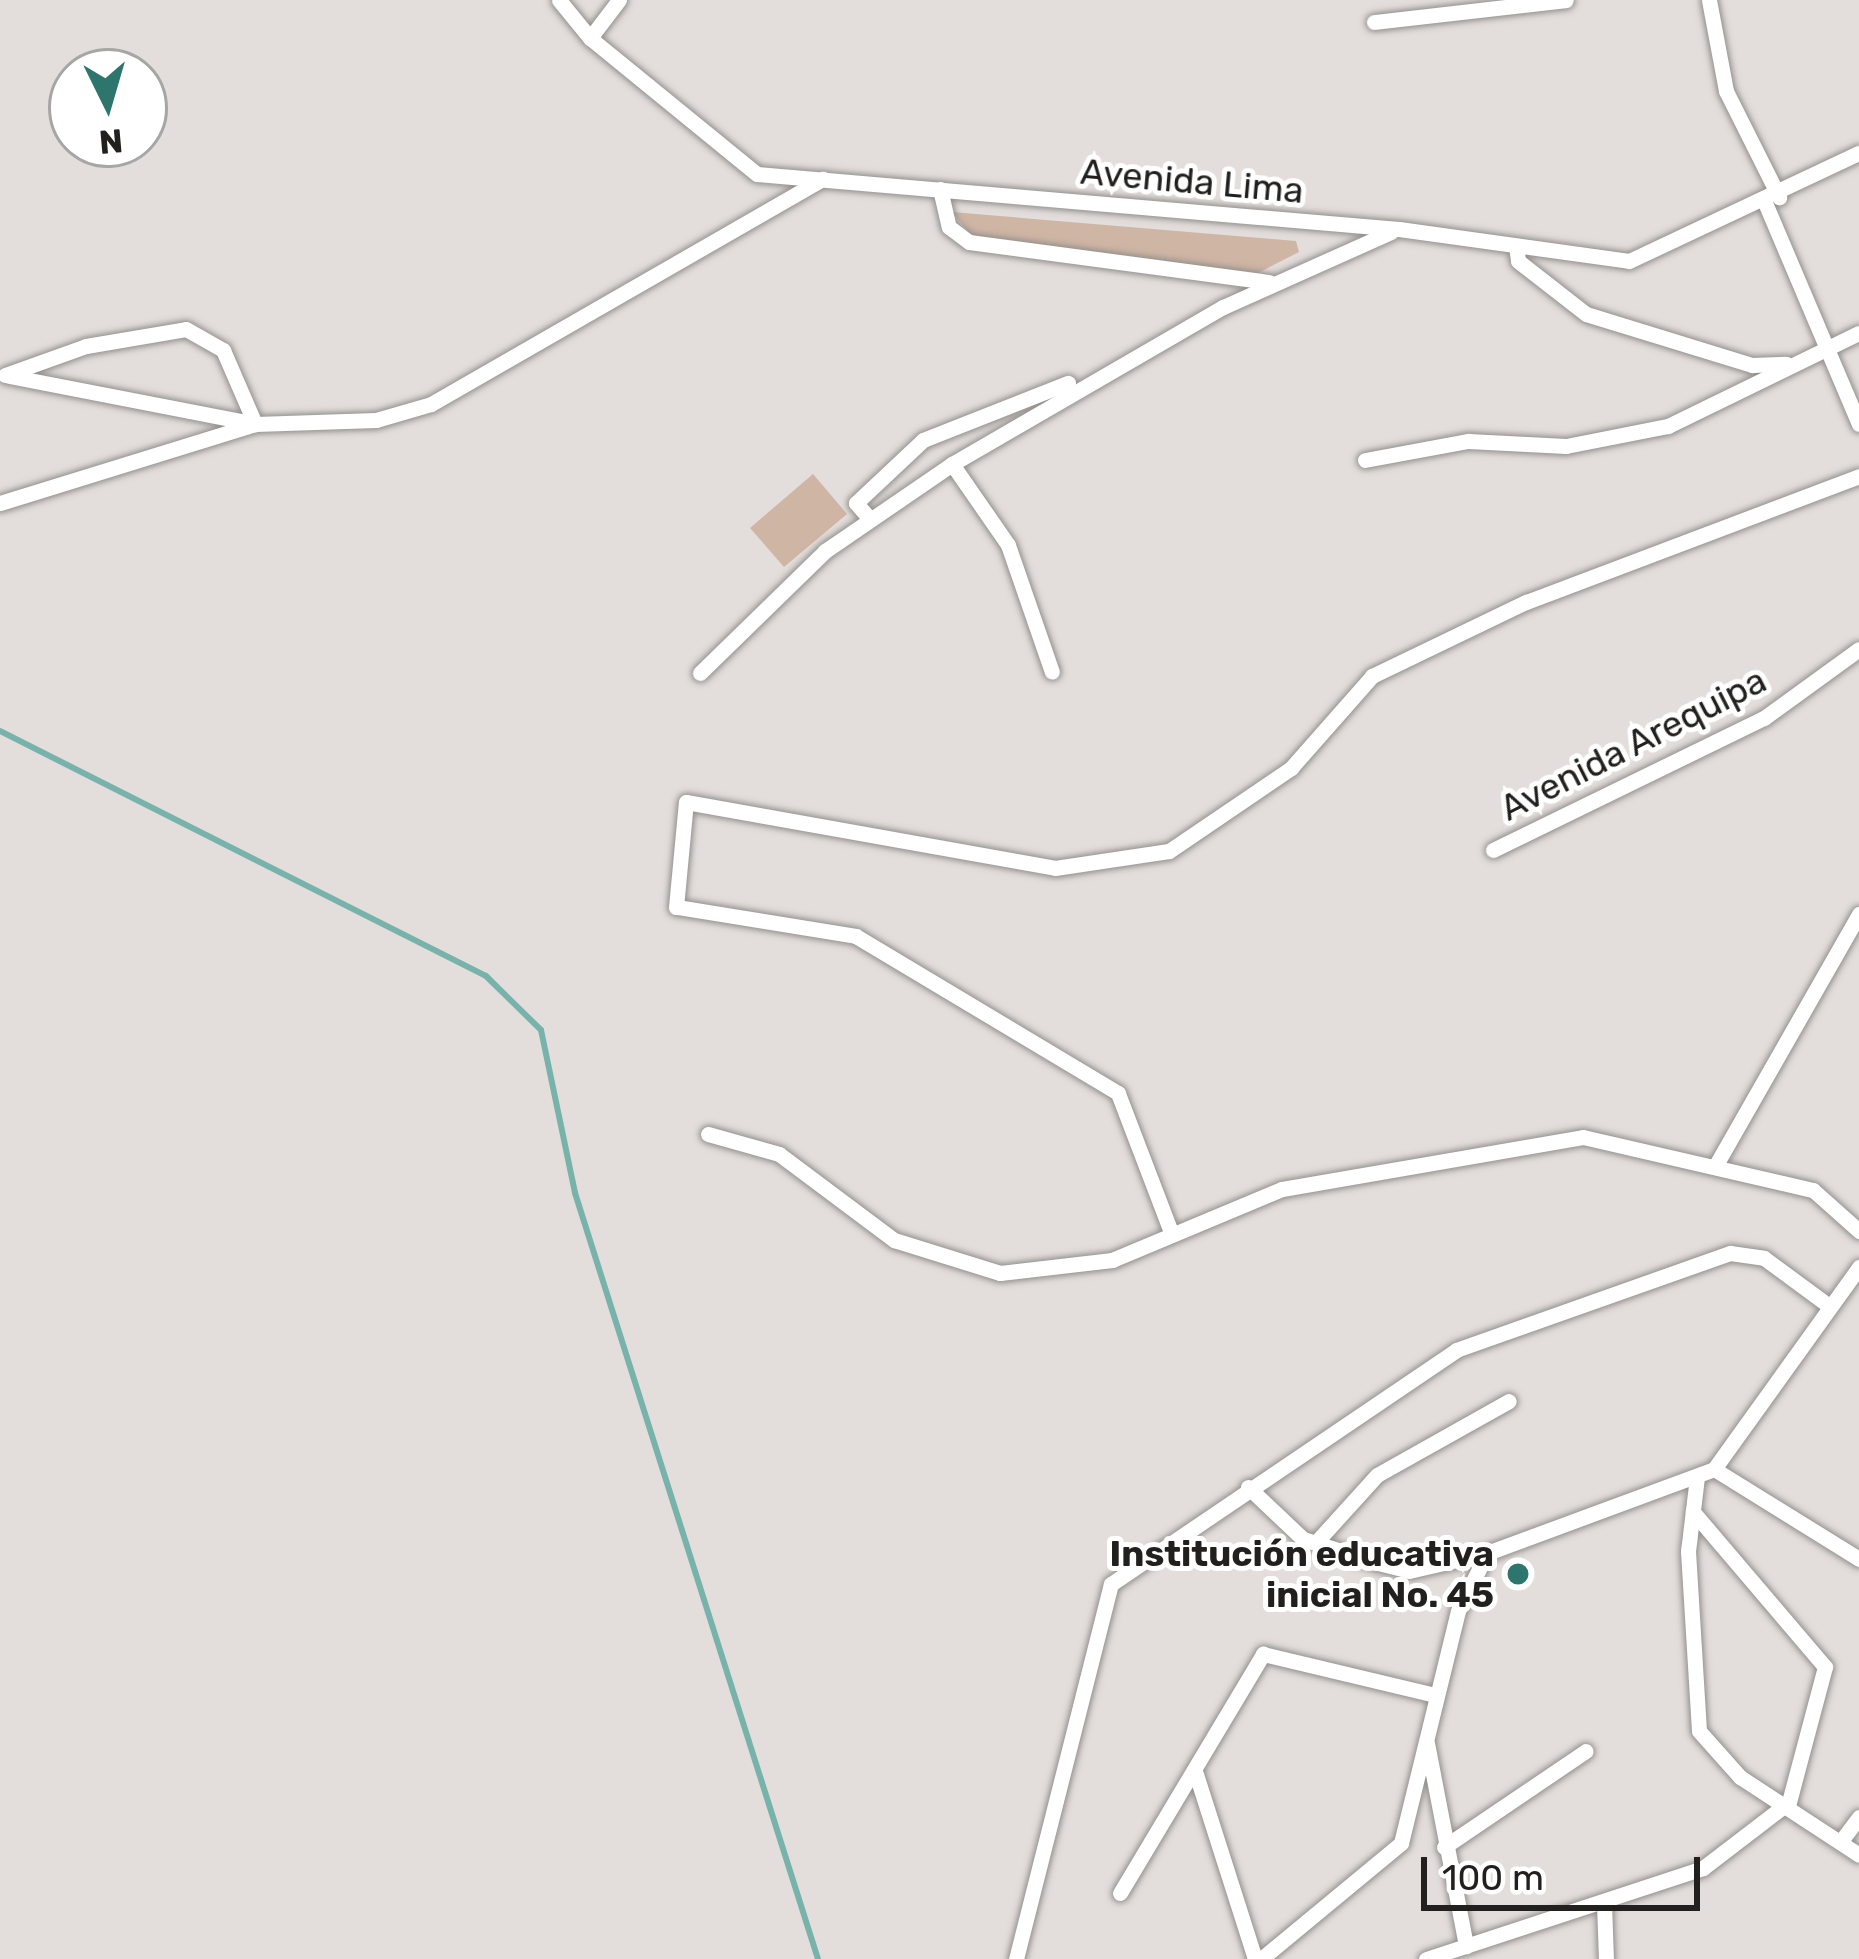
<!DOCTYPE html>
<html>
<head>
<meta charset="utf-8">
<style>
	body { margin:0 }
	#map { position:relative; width:1859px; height:1959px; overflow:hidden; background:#e3dedb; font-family:Rubik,sans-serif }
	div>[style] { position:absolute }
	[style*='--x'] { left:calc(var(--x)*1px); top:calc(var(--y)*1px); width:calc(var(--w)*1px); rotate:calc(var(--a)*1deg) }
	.green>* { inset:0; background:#cfb5a4 }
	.stream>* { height:6px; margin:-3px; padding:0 3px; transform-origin:3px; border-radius:3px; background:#78b3ab }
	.roads { filter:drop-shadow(0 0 3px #94908e) drop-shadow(0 0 3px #94908e) }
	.street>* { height:15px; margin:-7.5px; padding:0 7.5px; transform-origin:7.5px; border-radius:7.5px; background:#fff }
	.dots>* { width:33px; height:33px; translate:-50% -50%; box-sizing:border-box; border:6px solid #fff; border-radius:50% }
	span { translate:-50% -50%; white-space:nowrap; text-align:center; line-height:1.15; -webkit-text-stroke:10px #fff; paint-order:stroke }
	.street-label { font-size:36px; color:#21201f }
	.poi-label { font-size:36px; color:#21201f; font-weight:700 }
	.right { translate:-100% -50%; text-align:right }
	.north { position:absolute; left:48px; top:48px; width:120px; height:120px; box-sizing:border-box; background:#fff; border:3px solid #a6a6a5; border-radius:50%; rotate:175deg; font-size:33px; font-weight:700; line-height:48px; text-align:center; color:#21201f }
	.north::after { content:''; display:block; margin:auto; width:42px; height:54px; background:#2d756d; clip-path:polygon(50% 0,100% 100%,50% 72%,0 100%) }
	.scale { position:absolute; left:1421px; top:1857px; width:279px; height:54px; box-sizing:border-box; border:6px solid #21201f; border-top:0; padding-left:15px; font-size:36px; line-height:42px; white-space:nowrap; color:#21201f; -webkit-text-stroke:9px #fff; paint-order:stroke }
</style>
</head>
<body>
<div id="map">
	<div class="green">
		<i style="clip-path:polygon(952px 212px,1296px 241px,1299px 252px,1258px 273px,974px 239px)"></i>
		<i style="clip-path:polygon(813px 474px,847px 514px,784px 567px,750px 528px)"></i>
	</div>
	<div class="stream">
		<i style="--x:0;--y:731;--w:544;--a:26.75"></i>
		<i style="--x:486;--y:976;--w:77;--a:44.5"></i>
		<i style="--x:541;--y:1030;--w:167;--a:78.2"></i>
		<i style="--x:575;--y:1193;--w:804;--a:72.4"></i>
	</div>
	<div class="roads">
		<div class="street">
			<i style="--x:559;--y:0;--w:49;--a:50.8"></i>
			<i style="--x:590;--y:38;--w:215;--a:39.2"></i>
			<i style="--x:757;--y:174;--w:644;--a:4.9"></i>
			<i style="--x:1399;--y:229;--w:232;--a:7.9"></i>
			<i style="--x:1629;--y:261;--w:254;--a:-25.2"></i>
			<i style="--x:1709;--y:0;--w:93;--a:79.4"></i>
			<i style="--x:1726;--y:91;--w:119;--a:63.4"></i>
			<i style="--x:1374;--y:22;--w:193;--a:-6.5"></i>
			<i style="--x:590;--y:38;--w:48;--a:-52.7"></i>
			<i style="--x:940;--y:189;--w:39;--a:77"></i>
			<i style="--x:949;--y:227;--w:25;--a:37"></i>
			<i style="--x:969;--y:242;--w:303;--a:7.6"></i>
			<i style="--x:1766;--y:205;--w:238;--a:67"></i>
			<i style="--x:1516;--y:246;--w:15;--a:82"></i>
			<i style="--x:1518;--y:261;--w:86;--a:37.9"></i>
			<i style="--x:1586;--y:314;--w:174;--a:17.1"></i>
			<i style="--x:1752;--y:365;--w:34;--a:-2"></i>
			<i style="--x:5;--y:375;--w:86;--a:-19.7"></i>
			<i style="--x:86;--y:346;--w:101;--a:-9.6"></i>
			<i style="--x:186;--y:329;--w:43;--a:29.6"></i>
			<i style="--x:223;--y:350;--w:81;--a:66.6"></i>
			<i style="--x:255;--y:424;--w:121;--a:-1.9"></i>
			<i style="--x:376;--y:420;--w:57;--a:-16.2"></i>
			<i style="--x:431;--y:404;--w:452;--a:-29.9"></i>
			<i style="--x:9;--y:376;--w:246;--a:11"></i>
			<i style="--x:1365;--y:460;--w:105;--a:-10.5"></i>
			<i style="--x:1468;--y:441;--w:98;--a:2.9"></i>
			<i style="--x:1566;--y:446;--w:104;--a:-11.1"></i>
			<i style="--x:1668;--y:426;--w:212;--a:-26"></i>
			<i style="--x:952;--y:464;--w:98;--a:55.3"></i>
			<i style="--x:1008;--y:545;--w:134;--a:70.9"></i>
			<i style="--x:0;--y:503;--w:267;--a:-17.2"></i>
			<i style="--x:869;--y:518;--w:20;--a:-131"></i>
			<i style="--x:856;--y:503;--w:92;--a:-43.2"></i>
			<i style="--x:923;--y:440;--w:156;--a:-21.5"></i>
			<i style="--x:700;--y:673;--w:175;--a:-44.3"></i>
			<i style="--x:825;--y:551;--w:154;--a:-34.4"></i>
			<i style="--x:952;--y:464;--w:313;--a:-30.1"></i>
			<i style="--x:1223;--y:307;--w:184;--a:-24.1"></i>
			<i style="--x:1493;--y:850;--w:301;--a:-26"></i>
			<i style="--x:1764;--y:718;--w:117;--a:-36"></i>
			<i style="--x:708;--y:1134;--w:74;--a:15.7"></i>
			<i style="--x:779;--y:1154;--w:144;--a:36.8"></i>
			<i style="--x:894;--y:1240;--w:111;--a:17.3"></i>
			<i style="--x:1000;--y:1273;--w:113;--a:-6.6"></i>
			<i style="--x:1112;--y:1260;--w:184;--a:-22.7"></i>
			<i style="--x:1282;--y:1189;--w:305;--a:-9.8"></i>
			<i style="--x:1583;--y:1137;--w:236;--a:13"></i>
			<i style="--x:1813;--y:1190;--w:62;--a:41.7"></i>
			<i style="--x:1717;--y:1163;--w:287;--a:-60.3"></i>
			<i style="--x:1171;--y:1232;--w:149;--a:-110.9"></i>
			<i style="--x:1118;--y:1093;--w:305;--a:-149.1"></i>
			<i style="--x:856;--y:936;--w:182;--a:-170.8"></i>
			<i style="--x:676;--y:907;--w:105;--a:-84.6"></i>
			<i style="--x:686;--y:802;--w:375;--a:10.1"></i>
			<i style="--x:1055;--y:868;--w:115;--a:-8.5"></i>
			<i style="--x:1169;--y:851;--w:148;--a:-34.2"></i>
			<i style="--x:1291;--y:768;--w:123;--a:-48.6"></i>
			<i style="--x:1372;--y:676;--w:171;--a:-25.7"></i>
			<i style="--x:1526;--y:602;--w:356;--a:-20.7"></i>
			<i style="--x:1714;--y:1469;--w:171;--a:31.8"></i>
			<i style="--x:1697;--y:1477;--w:75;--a:96.9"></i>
			<i style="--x:1688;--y:1551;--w:180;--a:86.5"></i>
			<i style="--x:1699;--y:1731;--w:62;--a:48.3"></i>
			<i style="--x:1740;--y:1777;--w:142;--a:33.2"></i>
			<i style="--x:1248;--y:1487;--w:76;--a:43.4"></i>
			<i style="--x:1303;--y:1539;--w:79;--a:17.7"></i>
			<i style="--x:1378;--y:1563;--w:32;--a:14"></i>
			<i style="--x:1409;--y:1571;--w:80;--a:-13"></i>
			<i style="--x:1319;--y:1539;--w:86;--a:-47.8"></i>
			<i style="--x:1377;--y:1475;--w:151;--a:-29.3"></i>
			<i style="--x:1427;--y:1743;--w:207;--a:79.1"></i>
			<i style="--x:1196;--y:1774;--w:194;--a:72.3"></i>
			<i style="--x:1844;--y:1837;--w:25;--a:-53"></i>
			<i style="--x:1444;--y:1847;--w:171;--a:-34.1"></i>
			<i style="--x:1120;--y:1893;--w:279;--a:-59.1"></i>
			<i style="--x:1263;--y:1654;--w:177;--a:13.4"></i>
			<i style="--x:1604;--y:1903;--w:56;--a:88"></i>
			<i style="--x:1016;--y:1959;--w:387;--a:-75.8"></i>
			<i style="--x:1111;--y:1584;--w:417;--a:-34.1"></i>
			<i style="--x:1456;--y:1350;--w:291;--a:-19.5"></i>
			<i style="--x:1730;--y:1253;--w:34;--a:8"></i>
			<i style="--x:1764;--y:1258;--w:81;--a:36.4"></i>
			<i style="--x:1261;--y:1959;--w:182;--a:-39.6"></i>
			<i style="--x:1401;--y:1843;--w:239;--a:-76.2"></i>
			<i style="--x:1458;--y:1611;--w:65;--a:-63.4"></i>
			<i style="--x:1487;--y:1553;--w:242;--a:-20.3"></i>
			<i style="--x:1714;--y:1469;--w:249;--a:-54.3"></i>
			<i style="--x:1426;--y:1959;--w:292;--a:-18.2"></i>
			<i style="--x:1703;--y:1868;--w:108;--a:-37.5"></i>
			<i style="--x:1789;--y:1802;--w:140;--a:-75.1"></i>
			<i style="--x:1825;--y:1667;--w:204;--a:-130.4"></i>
		</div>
	</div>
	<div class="dots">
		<i style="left:1518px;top:1574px;background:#2d756d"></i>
	</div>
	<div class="street-label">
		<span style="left:1192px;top:181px;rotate:5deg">Avenida Lima</span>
		<span style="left:1633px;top:744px;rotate:-27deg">Avenida Arequipa</span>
	</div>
	<div class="poi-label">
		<span class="right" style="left:1494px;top:1574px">Institución educativa<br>inicial No. 45</span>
	</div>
	<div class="north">N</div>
	<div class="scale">100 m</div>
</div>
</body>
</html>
